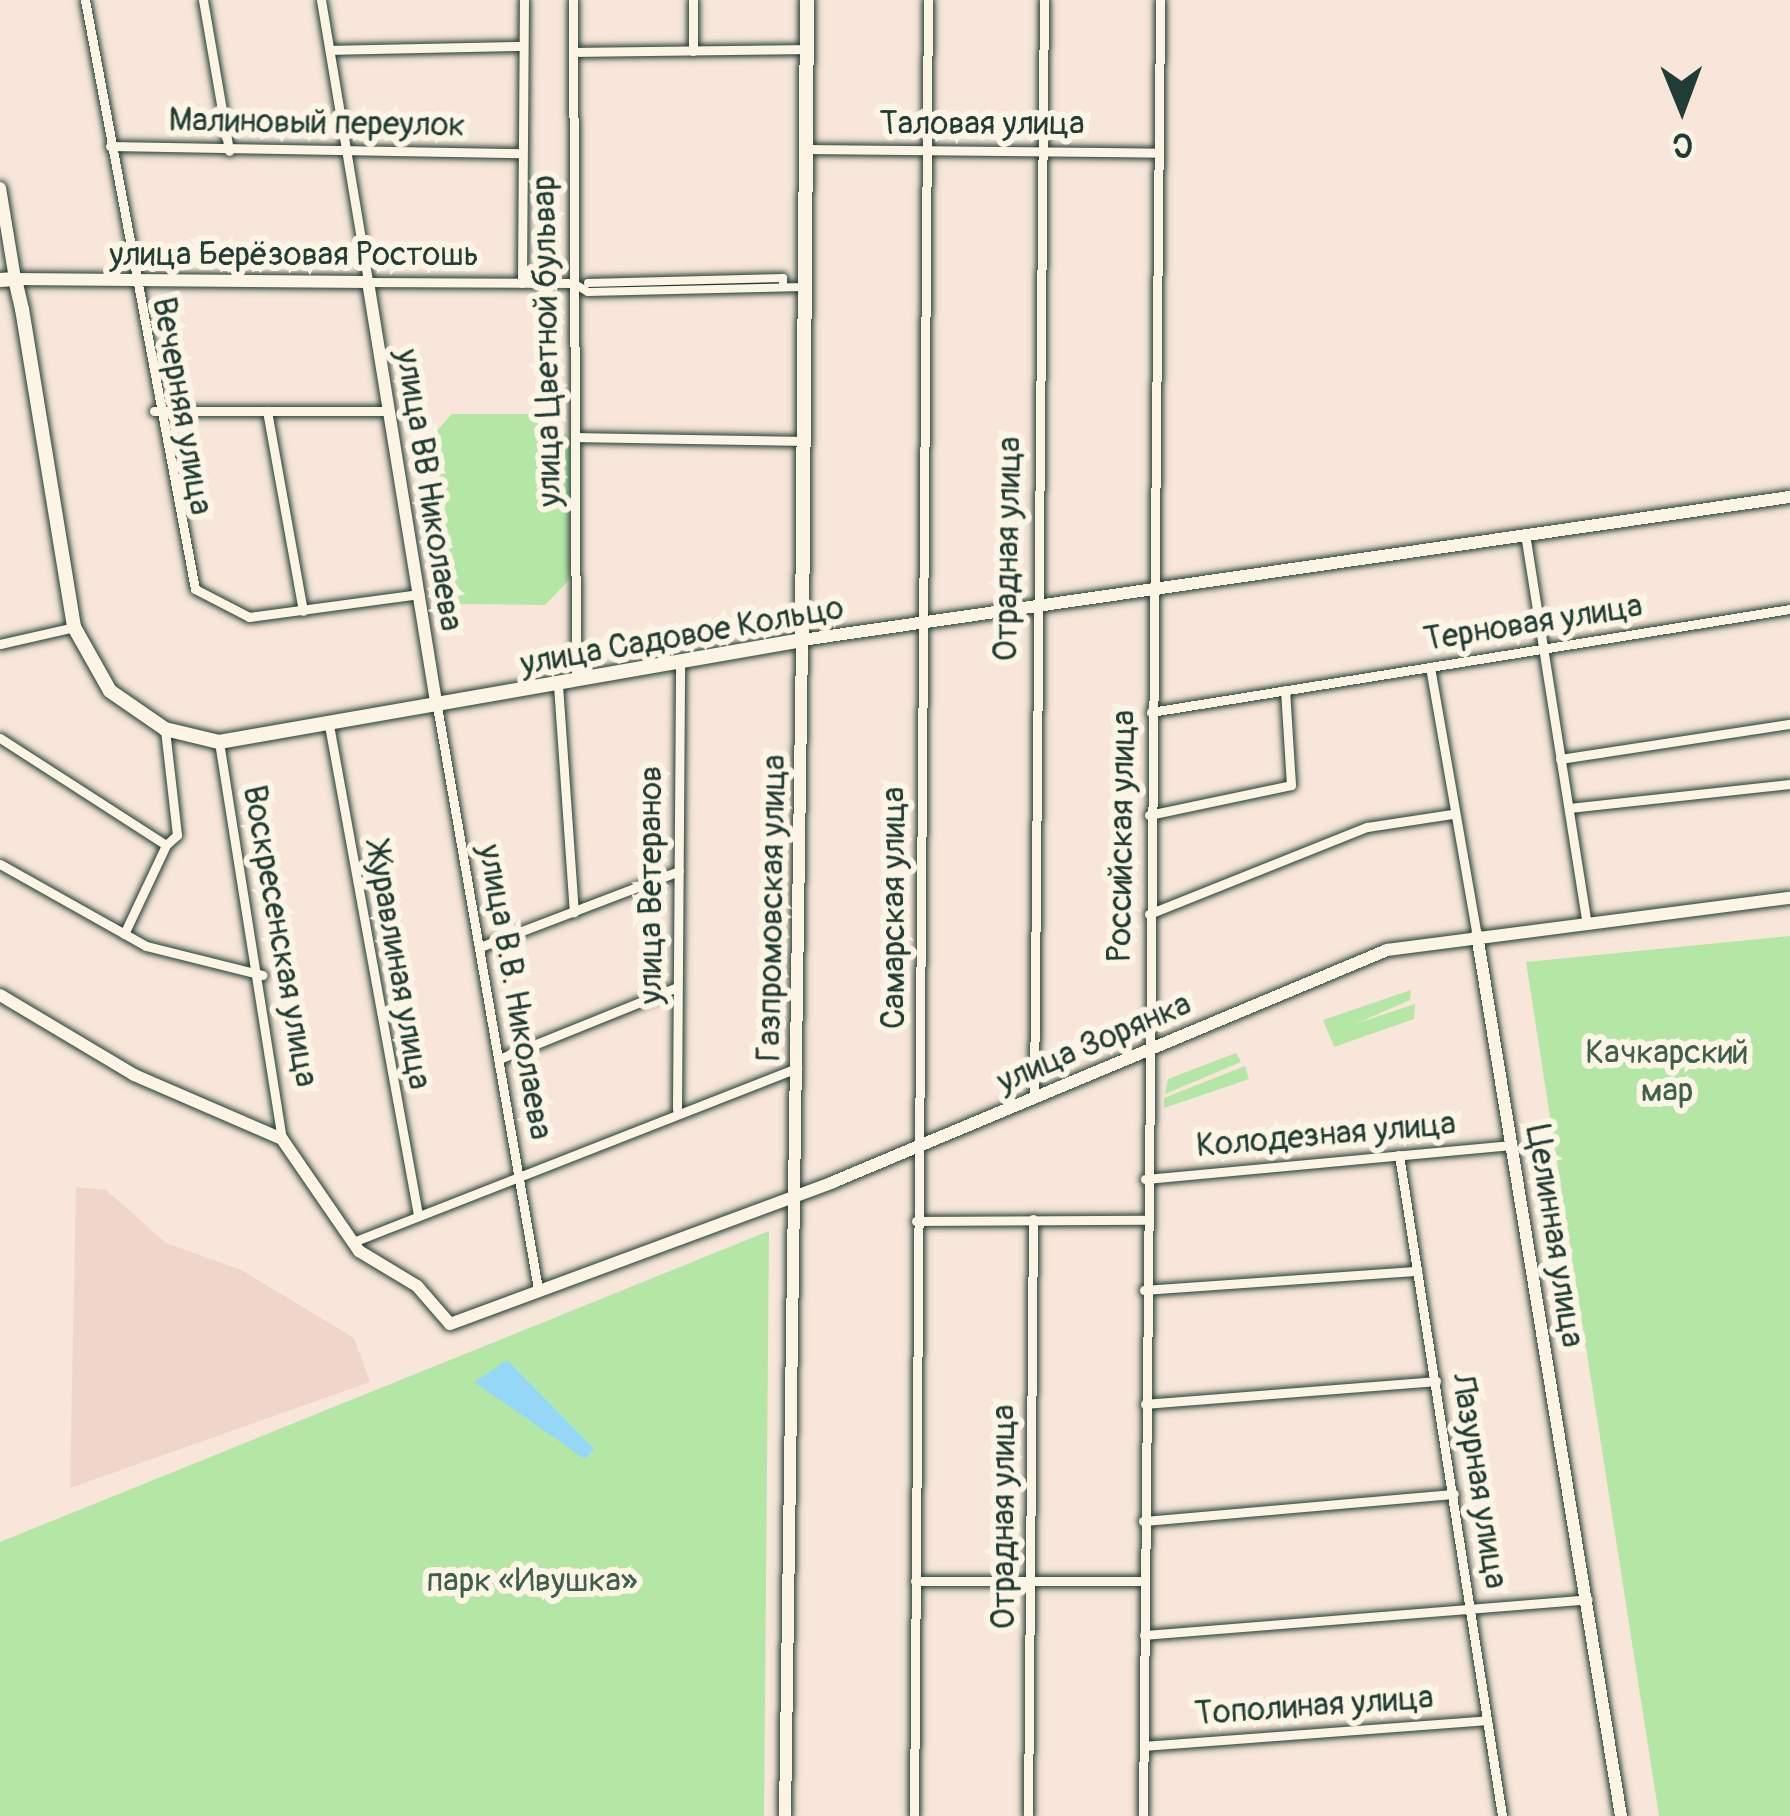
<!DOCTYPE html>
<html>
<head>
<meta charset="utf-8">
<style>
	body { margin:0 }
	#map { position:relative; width:1790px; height:1816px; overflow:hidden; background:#f7e6d9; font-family:Pangolin,sans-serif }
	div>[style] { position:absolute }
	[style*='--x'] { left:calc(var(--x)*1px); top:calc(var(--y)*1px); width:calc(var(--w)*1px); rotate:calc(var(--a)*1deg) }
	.built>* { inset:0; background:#f1d4ca }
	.green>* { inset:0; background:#b4e6a6 }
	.water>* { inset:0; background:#95d7f7 }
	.roads { filter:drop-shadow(0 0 3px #1f3d34) drop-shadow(0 0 3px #1f3d34) }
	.pedestrian>* { height:8px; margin:-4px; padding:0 4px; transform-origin:4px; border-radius:4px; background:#fcf5e5 }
	.minor>* { height:9px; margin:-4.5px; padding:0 4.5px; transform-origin:4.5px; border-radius:4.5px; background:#fcf5e5 }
	.tertiary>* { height:12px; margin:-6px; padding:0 6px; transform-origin:6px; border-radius:6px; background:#fcf5e5 }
	.secondary>* { height:14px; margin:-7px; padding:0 7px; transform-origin:7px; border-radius:7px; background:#fcf5e5 }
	span { translate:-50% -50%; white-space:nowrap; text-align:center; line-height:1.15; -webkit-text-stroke:12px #fcf5e5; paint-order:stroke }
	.street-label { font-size:33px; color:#1f3d34 }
	.park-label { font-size:33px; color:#3d5f4b }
	.north { position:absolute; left:1622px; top:48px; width:120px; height:120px; -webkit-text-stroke:9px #fcf5e5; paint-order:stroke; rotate:179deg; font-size:33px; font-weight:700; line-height:48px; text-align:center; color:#1f3d34 }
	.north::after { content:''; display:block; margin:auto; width:42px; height:54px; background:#1f3d34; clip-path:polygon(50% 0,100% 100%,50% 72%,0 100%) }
</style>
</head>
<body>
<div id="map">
	<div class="built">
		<i style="clip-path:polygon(76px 1187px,106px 1190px,166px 1243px,241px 1270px,354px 1338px,370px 1382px,70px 1488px)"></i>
	</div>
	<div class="green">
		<i style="clip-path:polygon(452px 414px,549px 414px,570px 439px,569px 580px,545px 605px,452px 604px,431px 579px,432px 436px)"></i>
		<i style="clip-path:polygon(1790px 936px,1790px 1816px,1659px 1816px,1526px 962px)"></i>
		<i style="clip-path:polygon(1411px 990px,1410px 1000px,1355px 1024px,1415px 1004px,1414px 1019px,1334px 1047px,1323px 1020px)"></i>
		<i style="clip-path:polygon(1236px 1053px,1241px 1062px,1165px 1094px,1168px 1079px)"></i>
		<i style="clip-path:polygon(1245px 1066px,1249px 1079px,1164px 1108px,1164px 1098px)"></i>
		<i style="clip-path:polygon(769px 1231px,764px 1816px,0 1816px,0 1542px)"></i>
	</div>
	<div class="water">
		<i style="clip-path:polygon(507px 1360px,594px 1449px,585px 1459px,474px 1382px)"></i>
	</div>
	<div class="roads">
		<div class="pedestrian">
			<i style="--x:573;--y:283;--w:17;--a:31"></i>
			<i style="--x:588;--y:292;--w:216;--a:-1.3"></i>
			<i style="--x:588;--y:283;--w:195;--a:-1.5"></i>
			<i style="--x:783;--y:278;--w:9;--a:90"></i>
		</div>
		<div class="minor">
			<i style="--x:85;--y:0;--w:599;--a:79.42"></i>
			<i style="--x:195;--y:589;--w:61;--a:27.4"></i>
			<i style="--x:249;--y:617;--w:172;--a:-7.7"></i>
			<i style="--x:203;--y:0;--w:153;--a:80.2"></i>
			<i style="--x:321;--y:0;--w:286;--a:80.5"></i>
			<i style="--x:368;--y:282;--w:203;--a:0.3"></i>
			<i style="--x:573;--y:0;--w:681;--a:89.75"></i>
			<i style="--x:330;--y:50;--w:193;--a:-1.2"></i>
			<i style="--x:693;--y:51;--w:51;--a:-90"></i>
			<i style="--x:573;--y:52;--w:234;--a:-0.7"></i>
			<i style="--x:110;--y:146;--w:412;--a:1"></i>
			<i style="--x:805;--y:149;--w:354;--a:0.6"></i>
			<i style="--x:522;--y:283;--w:283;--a:-89.6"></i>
			<i style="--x:154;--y:411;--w:234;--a:0"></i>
			<i style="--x:267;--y:411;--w:203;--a:79.8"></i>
			<i style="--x:576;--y:437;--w:227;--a:1"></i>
			<i style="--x:1526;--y:540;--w:383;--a:81"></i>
			<i style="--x:0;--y:644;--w:76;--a:-12.9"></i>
			<i style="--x:1430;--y:667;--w:272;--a:80.1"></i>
			<i style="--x:558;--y:685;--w:228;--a:86"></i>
			<i style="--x:437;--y:706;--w:592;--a:80.17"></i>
			<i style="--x:1151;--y:712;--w:647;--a:-9.16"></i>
			<i style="--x:329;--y:725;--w:498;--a:79.7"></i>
			<i style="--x:0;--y:738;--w:197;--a:32.8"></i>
			<i style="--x:166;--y:845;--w:15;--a:-42"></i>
			<i style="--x:177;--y:835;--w:107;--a:-96.5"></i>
			<i style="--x:219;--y:742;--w:402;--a:81"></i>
			<i style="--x:1560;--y:759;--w:233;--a:-8.7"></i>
			<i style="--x:1569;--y:808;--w:222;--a:-6.2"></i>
			<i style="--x:1149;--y:815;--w:145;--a:-11.9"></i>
			<i style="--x:1291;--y:785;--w:95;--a:-93.6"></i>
			<i style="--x:0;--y:864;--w:167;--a:29.3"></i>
			<i style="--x:146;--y:946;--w:120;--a:14"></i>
			<i style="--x:1149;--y:914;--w:235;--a:-21.8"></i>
			<i style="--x:1367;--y:827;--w:86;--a:-8.7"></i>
			<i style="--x:124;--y:934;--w:98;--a:-64.7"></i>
			<i style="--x:480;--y:947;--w:213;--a:-20.9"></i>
			<i style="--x:499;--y:1059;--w:192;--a:-22"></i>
			<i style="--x:1034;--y:1098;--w:1098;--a:-89.48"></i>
			<i style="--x:677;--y:1109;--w:447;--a:-89.6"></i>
			<i style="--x:1399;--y:1155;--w:669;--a:81.14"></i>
			<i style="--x:1145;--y:1179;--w:369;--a:-5.3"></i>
			<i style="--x:916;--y:1221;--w:227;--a:-0.3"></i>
			<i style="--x:353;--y:1242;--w:477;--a:-21.4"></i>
			<i style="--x:1144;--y:1290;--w:274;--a:-4"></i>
			<i style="--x:1145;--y:1404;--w:292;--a:-4.5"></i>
			<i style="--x:1143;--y:1521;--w:312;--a:-5"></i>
			<i style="--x:915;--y:1581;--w:229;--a:0"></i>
			<i style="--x:1144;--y:1635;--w:445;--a:-4.6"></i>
			<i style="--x:1144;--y:1746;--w:344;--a:-4.3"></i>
			<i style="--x:914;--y:1816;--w:1816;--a:-89.56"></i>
			<i style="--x:1028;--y:1816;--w:597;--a:-89.52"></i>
			<i style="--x:1143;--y:1816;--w:1816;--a:-89.46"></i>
		</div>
		<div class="tertiary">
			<i style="--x:0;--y:188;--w:92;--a:80.6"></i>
			<i style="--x:15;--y:279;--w:353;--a:0.5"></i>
			<i style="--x:368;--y:282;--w:430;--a:80.8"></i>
			<i style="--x:1477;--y:935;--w:893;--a:80.72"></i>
			<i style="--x:0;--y:995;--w:156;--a:30.8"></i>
			<i style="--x:134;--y:1075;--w:161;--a:23.4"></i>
			<i style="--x:282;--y:1139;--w:136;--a:55.5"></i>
			<i style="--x:359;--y:1251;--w:68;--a:31.1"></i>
			<i style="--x:417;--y:1286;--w:50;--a:49"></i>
			<i style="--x:450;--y:1324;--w:408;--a:-20.3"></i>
			<i style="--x:833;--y:1182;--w:601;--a:-22.72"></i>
			<i style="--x:1387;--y:950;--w:406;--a:-7.4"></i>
			<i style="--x:785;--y:1816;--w:1176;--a:-89.17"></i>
			<i style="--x:802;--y:640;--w:998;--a:-8.24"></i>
		</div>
		<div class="secondary">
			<i style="--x:0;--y:280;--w:15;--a:-4"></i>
			<i style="--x:15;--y:279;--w:31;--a:77"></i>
			<i style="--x:22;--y:309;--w:322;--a:80.7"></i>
			<i style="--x:74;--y:627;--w:73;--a:60.6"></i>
			<i style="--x:110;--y:691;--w:67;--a:34.6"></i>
			<i style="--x:165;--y:729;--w:56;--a:13.5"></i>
			<i style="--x:219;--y:742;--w:592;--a:-9.92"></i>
			<i style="--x:802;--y:640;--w:640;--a:-89.55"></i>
		</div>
	</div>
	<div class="street-label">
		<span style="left:317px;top:123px;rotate:1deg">Малиновый переулок</span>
		<span style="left:982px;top:124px">Таловая улица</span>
		<span style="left:294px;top:255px">улица Берёзовая Ростошь</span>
		<span style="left:547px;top:341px;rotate:-91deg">улица Цветной бульвар</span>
		<span style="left:182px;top:406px;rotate:80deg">Вечерняя улица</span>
		<span style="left:429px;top:490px;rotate:81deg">улица ВВ Николаева</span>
		<span style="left:1008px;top:549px;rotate:-89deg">Отрадная улица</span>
		<span style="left:1533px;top:623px;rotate:-9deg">Терновая улица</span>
		<span style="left:682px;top:636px;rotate:-10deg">улица Садовое Кольцо</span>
		<span style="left:1122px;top:836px;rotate:-89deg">Российская улица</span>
		<span style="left:651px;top:885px;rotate:-90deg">улица Ветеранов</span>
		<span style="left:772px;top:908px;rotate:-89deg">Газпромовская улица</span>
		<span style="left:894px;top:908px;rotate:-90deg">Самарская улица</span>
		<span style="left:280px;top:936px;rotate:80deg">Воскресенская улица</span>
		<span style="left:398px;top:966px;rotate:80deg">Журавлиная улица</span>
		<span style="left:515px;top:992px;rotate:80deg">улица В.В. Николаева</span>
		<span style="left:1094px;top:1043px;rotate:-23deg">улица Зорянка</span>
		<span style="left:1326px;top:1135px;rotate:-5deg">Колодезная улица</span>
		<span style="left:1555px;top:1236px;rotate:81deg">Целинная улица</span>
		<span style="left:1479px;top:1481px;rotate:81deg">Лазурная улица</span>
		<span style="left:1004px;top:1517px;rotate:-90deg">Отрадная улица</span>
		<span style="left:1314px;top:1706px;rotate:-4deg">Тополиная улица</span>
	</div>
	<div class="park-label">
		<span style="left:1667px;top:1072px">Качкарский<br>мар</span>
		<span style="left:532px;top:1581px">парк «Ивушка»</span>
	</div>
	<div class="north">С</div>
</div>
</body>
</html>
